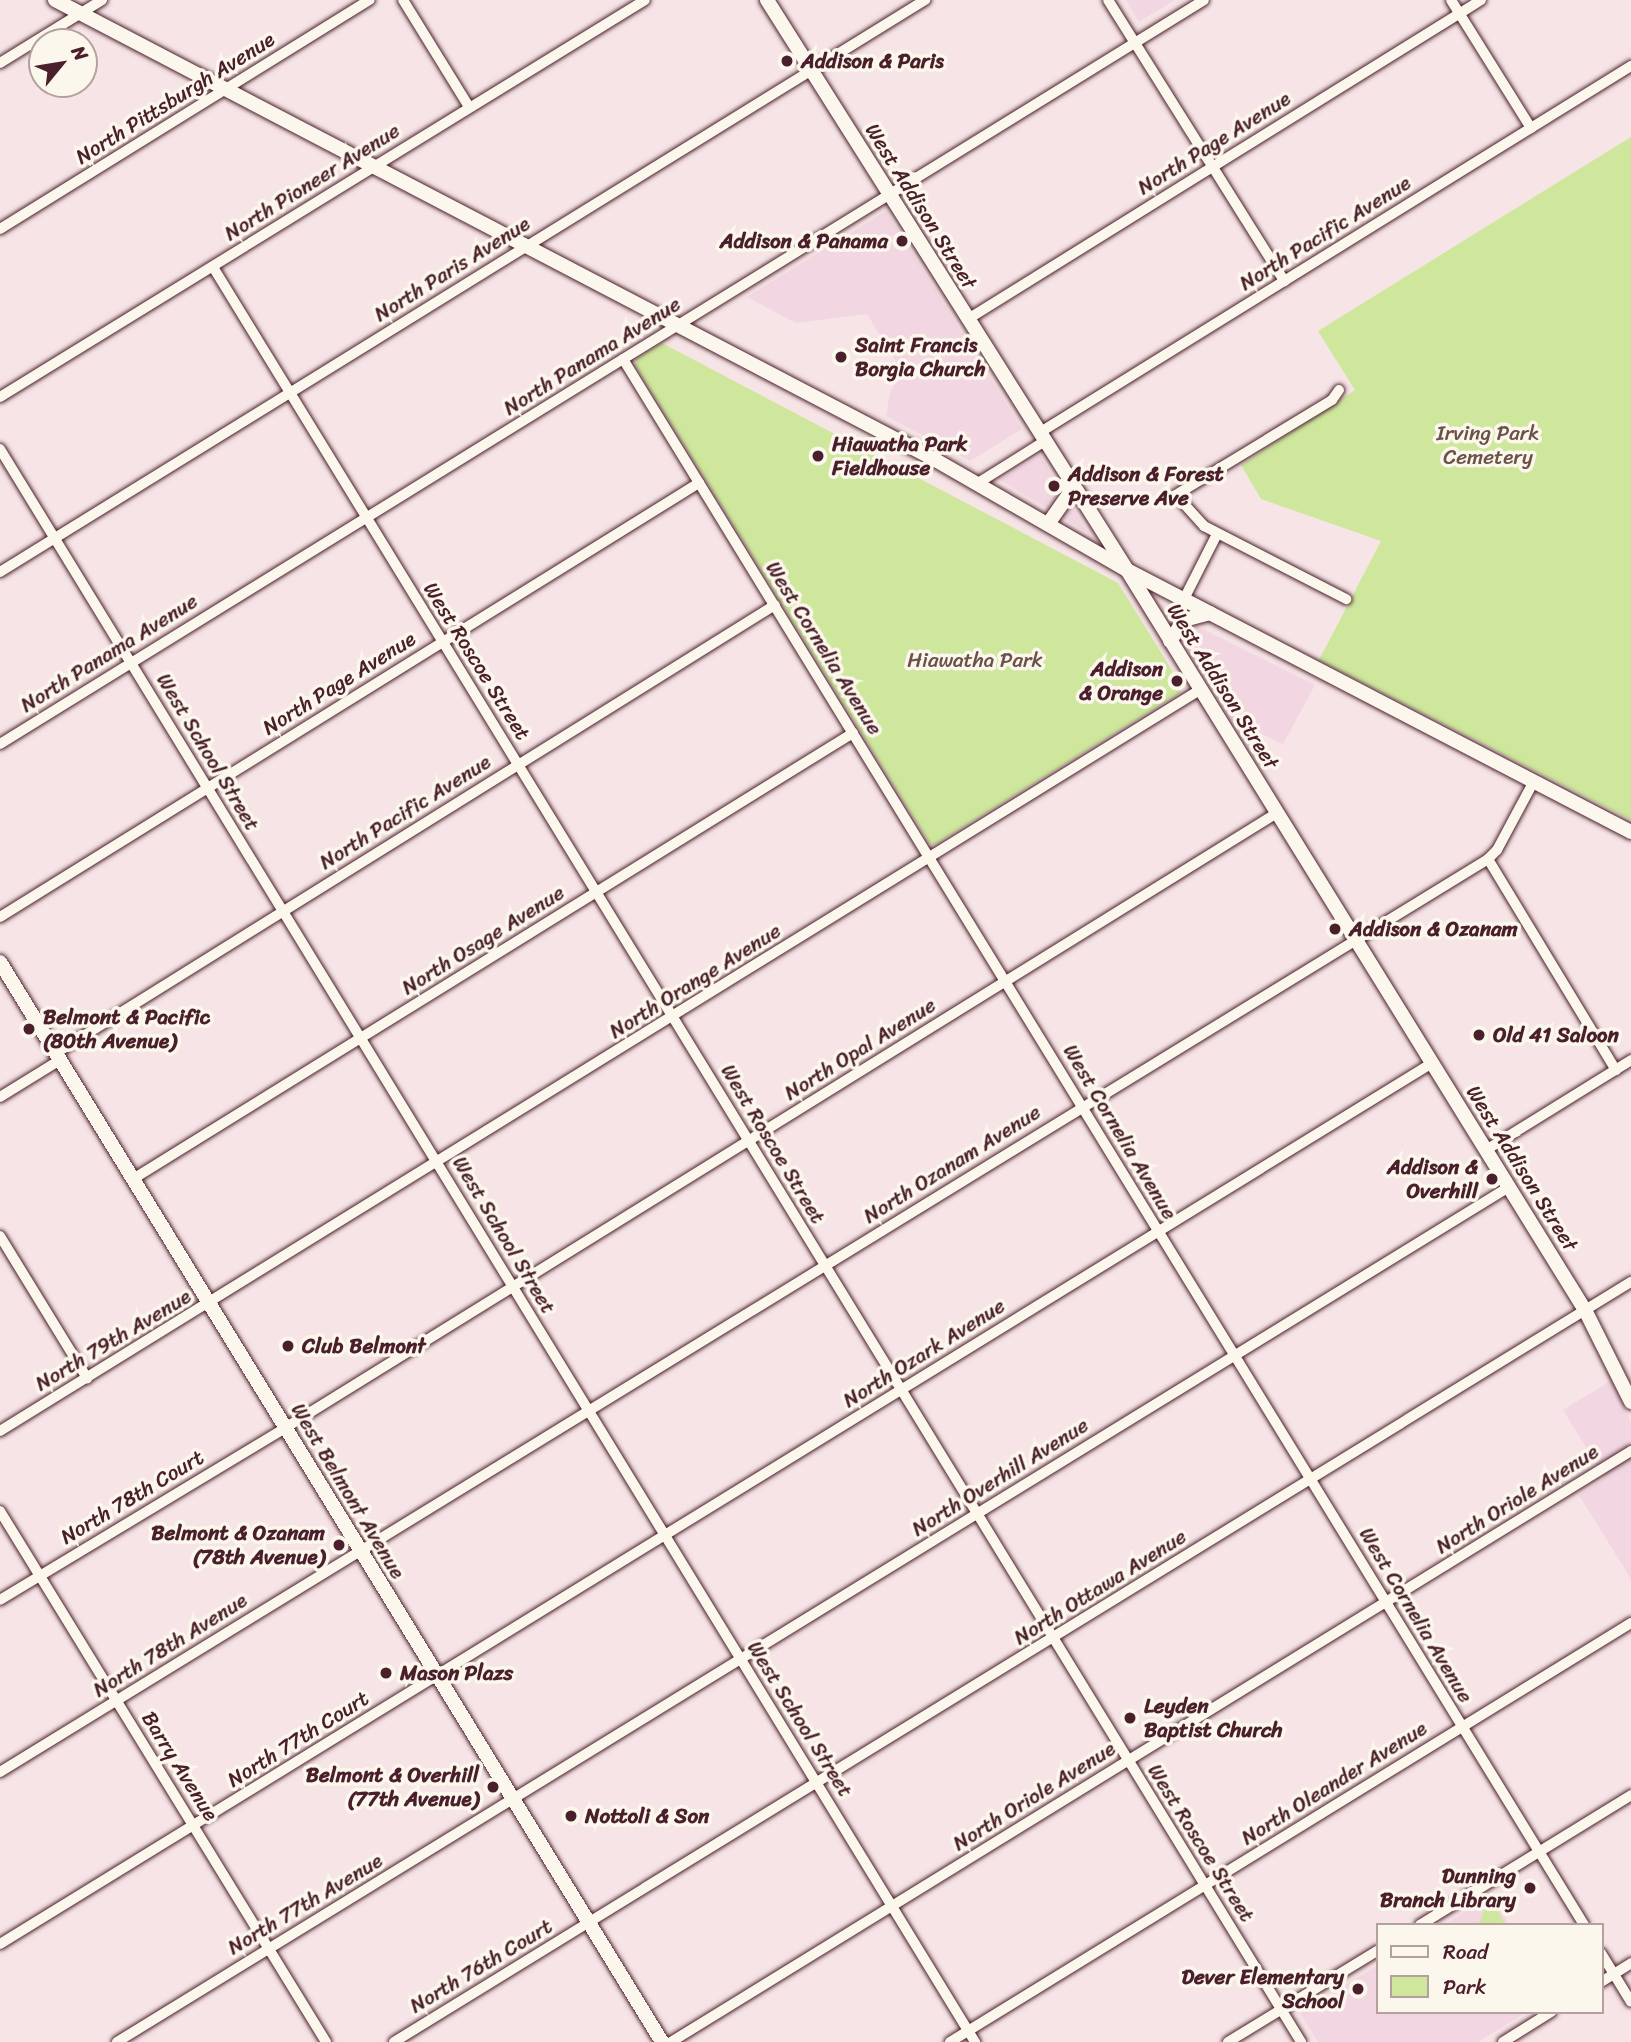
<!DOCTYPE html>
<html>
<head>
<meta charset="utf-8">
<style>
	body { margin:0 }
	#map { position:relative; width:1631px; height:2042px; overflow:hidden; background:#f6e4e6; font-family:Sriracha,sans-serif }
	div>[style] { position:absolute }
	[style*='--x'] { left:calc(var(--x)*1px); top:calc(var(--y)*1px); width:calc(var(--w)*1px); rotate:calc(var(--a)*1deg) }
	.built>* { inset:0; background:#f2d7e2 }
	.green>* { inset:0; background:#cee79d }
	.roads { filter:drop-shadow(0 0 2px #4a1f2b) drop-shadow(0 0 2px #4a1f2b) }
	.street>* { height:10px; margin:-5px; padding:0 5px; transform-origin:5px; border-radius:5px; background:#fbf7ec }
	.secondary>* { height:14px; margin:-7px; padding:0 7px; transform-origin:7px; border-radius:7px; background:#fbf7ec }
	.dots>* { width:19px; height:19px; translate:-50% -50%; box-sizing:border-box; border:4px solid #fbf7ec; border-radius:50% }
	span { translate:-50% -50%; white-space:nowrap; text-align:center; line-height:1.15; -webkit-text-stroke:7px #fbf7ec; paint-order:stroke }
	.poi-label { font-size:21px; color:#4a1f2b; font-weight:700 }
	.left { translate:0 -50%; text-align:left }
	.right { translate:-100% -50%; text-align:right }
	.street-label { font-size:21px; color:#4a1f2b }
	.park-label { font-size:21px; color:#6b5148 }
	.legend { position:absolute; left:1376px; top:1923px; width:228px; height:91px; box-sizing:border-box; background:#fbf7ec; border:2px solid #b4a19f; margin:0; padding:9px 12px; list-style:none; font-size:21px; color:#4a1f2b }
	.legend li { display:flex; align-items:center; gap:14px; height:35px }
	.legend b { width:35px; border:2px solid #b4a19f }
	.north { position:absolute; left:28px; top:28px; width:70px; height:70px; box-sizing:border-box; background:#fbf7ec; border:2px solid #b4a19f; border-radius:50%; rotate:60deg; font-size:19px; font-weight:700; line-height:28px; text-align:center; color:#4a1f2b }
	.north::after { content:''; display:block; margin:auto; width:24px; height:32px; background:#4a1f2b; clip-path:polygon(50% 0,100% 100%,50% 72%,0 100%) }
</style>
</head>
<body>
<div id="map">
	<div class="built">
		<i style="clip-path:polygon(1126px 0,1175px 0,1139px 22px)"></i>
		<i style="clip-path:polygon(886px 211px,1022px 429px,970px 461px,886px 416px,890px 393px,902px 371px,867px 314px,796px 323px,747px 297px)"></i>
		<i style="clip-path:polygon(1040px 455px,1088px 533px,1000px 480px)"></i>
		<i style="clip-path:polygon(1193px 624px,1315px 685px,1283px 744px,1254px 730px,1242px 737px,1179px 637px)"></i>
		<i style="clip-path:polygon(1612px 1380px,1631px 1423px,1631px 1579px,1579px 1495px,1605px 1478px,1563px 1410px)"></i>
		<i style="clip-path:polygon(1492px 1895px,1509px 1925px,1444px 1925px)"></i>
		<i style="clip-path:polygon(1377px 1966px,1377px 2012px,1527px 2012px,1478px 2042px,1318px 2042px,1300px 2013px)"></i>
	</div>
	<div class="green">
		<i style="clip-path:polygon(1631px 137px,1631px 820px,1319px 660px,1381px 541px,1261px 499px,1241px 465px,1355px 390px,1318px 331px)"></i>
		<i style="clip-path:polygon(662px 343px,1118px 583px,1181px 685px,1180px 693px,934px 845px,930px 844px,635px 365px,636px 359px)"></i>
		<i style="clip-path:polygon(1492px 1904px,1495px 1906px,1506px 1925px,1478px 1925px,1486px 1905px)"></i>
	</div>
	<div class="roads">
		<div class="street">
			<i style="--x:403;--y:0;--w:126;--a:58.3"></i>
			<i style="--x:1108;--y:0;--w:332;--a:57.9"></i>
			<i style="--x:1451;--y:0;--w:151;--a:58"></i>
			<i style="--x:0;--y:63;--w:120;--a:-31.7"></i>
			<i style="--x:0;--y:229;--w:435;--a:-31.8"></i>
			<i style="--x:213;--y:267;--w:2082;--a:58.49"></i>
			<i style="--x:968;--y:319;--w:604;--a:-31.87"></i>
			<i style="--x:623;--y:359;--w:1837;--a:58.46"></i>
			<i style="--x:1339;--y:390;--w:12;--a:125"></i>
			<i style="--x:1332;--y:400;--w:183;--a:148.7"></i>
			<i style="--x:1176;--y:495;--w:42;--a:47.9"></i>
			<i style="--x:1204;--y:526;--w:160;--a:27.2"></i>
			<i style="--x:0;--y:397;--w:757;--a:-31.61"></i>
			<i style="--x:1039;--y:433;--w:697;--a:-31.8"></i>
			<i style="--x:0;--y:449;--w:1868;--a:58.53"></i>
			<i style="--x:978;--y:483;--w:79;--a:-32.1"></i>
			<i style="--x:0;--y:572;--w:1088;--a:-31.73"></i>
			<i style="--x:1184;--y:599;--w:73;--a:-63.1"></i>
			<i style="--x:0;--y:744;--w:1415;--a:-31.71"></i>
			<i style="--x:1488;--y:859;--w:247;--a:58.8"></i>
			<i style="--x:0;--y:917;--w:823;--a:-31.84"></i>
			<i style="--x:56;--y:1053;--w:847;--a:-31.93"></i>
			<i style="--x:0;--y:1097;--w:70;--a:-31.7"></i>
			<i style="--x:1486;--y:1150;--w:171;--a:-31.8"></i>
			<i style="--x:133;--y:1179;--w:847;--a:-31.78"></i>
			<i style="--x:0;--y:1236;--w:167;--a:58.5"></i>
			<i style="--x:0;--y:1431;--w:1410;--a:-31.7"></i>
			<i style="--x:0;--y:1511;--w:623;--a:58.45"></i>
			<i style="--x:0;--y:1600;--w:333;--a:-31.1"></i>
			<i style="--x:285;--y:1428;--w:1167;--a:-31.8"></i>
			<i style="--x:0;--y:1772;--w:1746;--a:-31.53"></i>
			<i style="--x:1488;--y:859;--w:13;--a:-45"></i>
			<i style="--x:1497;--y:850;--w:78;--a:-61.8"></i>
			<i style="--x:1420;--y:1925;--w:248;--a:-31.6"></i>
			<i style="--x:0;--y:1944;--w:1681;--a:-31.6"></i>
			<i style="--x:1601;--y:1953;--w:57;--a:58.5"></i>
			<i style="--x:1601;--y:1982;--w:36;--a:-32"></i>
			<i style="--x:117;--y:2042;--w:1634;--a:-31.56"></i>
			<i style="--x:394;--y:2042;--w:1452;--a:-31.57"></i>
			<i style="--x:671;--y:2042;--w:1127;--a:-31.62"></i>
			<i style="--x:950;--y:2042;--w:800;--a:-31.6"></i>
			<i style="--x:1228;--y:2042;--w:175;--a:-31.4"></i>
			<i style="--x:1503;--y:2042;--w:57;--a:-32"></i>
		</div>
		<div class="secondary">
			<i style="--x:55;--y:0;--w:989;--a:27.58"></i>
			<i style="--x:932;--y:458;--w:225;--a:29.9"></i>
			<i style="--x:1127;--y:570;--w:568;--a:27.47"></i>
			<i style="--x:767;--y:0;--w:674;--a:57.72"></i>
			<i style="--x:1127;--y:570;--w:870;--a:58.25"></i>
			<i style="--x:1585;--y:1310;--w:103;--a:63.4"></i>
			<i style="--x:1048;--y:524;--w:37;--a:-55"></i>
			<i style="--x:1069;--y:494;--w:15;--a:-94"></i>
			<i style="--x:1170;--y:641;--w:25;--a:-56"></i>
			<i style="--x:1184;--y:620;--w:27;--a:-15"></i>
			<i style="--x:0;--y:962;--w:1267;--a:58.49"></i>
		</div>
	</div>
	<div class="dots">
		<i style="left:787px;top:61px;background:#4a1f2b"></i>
		<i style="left:902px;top:241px;background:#4a1f2b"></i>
		<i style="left:841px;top:357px;background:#4a1f2b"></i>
		<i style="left:818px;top:456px;background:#4a1f2b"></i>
		<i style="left:1054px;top:486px;background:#4a1f2b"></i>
		<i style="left:1177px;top:681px;background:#4a1f2b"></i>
		<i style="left:1335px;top:929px;background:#4a1f2b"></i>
		<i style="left:29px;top:1029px;background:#4a1f2b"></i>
		<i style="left:1479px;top:1035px;background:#4a1f2b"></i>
		<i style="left:1492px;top:1179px;background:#4a1f2b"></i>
		<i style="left:288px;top:1346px;background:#4a1f2b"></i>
		<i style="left:339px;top:1545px;background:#4a1f2b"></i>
		<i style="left:386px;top:1673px;background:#4a1f2b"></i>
		<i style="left:1130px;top:1718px;background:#4a1f2b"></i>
		<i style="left:493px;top:1787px;background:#4a1f2b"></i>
		<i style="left:571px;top:1816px;background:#4a1f2b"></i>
		<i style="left:1530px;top:1888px;background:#4a1f2b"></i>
		<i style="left:1358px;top:1989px;background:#4a1f2b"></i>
	</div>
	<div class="poi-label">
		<span class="left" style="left:801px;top:61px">Addison &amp; Paris</span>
		<span class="right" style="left:888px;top:241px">Addison &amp; Panama</span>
		<span class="left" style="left:855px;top:357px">Saint Francis<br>Borgia Church</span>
		<span class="left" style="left:832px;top:456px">Hiawatha Park<br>Fieldhouse</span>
		<span class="left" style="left:1068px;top:486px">Addison &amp; Forest<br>Preserve Ave</span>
		<span class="right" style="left:1163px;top:681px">Addison<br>&amp; Orange</span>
		<span class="left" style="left:1349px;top:929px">Addison &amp; Ozanam</span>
		<span class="left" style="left:43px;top:1029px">Belmont &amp; Pacific<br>(80th Avenue)</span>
		<span class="left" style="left:1493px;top:1035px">Old 41 Saloon</span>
		<span class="right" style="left:1478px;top:1179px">Addison &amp;<br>Overhill</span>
		<span class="left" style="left:302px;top:1346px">Club Belmont</span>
		<span class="right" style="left:325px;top:1545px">Belmont &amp; Ozanam<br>(78th Avenue)</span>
		<span class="left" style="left:400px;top:1673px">Mason Plazs</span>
		<span class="left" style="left:1144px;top:1718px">Leyden<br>Baptist Church</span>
		<span class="right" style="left:479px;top:1787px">Belmont &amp; Overhill<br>(77th Avenue)</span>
		<span class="left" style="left:585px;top:1816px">Nottoli &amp; Son</span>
		<span class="right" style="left:1516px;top:1888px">Dunning<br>Branch Library</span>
		<span class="right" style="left:1344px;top:1989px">Dever Elementary<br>School</span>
	</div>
	<div class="street-label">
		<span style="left:175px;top:98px;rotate:-32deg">North Pittsburgh Avenue</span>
		<span style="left:1214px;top:143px;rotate:-32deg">North Page Avenue</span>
		<span style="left:312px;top:182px;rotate:-32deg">North Pioneer Avenue</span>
		<span style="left:921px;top:206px;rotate:58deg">West Addison Street</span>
		<span style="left:1325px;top:233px;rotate:-32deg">North Pacific Avenue</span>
		<span style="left:452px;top:269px;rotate:-32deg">North Paris Avenue</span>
		<span style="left:592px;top:356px;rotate:-32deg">North Panama Avenue</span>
		<span style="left:824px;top:648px;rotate:58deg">West Cornelia Avenue</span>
		<span style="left:109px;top:653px;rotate:-32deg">North Panama Avenue</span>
		<span style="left:477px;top:661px;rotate:58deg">West Roscoe Street</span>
		<span style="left:339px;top:683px;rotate:-32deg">North Page Avenue</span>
		<span style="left:1223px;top:686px;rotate:58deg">West Addison Street</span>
		<span style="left:208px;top:752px;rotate:59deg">West School Street</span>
		<span style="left:405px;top:812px;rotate:-32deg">North Pacific Avenue</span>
		<span style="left:483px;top:940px;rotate:-32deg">North Osage Avenue</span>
		<span style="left:695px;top:981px;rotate:-32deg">North Orange Avenue</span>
		<span style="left:860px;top:1049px;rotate:-32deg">North Opal Avenue</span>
		<span style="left:1120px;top:1132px;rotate:59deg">West Cornelia Avenue</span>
		<span style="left:773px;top:1144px;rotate:59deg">West Roscoe Street</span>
		<span style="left:952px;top:1164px;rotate:-32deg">North Ozanam Avenue</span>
		<span style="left:1522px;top:1168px;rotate:58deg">West Addison Street</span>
		<span style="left:504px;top:1235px;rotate:59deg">West School Street</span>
		<span style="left:113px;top:1340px;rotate:-31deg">North 79th Avenue</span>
		<span style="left:924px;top:1353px;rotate:-32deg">North Ozark Avenue</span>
		<span style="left:1000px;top:1477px;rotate:-32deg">North Overhill Avenue</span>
		<span style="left:348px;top:1491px;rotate:59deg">West Belmont Avenue</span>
		<span style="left:132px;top:1497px;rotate:-31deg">North 78th Court</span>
		<span style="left:1517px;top:1499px;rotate:-32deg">North Oriole Avenue</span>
		<span style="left:1100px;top:1587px;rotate:-32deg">North Ottawa Avenue</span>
		<span style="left:1416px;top:1615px;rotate:59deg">West Cornelia Avenue</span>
		<span style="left:170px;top:1645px;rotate:-32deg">North 78th Avenue</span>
		<span style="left:800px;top:1719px;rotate:58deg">West School Street</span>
		<span style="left:298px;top:1739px;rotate:-32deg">North 77th Court</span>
		<span style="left:180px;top:1766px;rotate:58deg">Barry Avenue</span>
		<span style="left:1334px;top:1783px;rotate:-32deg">North Oleander Avenue</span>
		<span style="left:1034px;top:1796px;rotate:-32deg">North Oriole Avenue</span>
		<span style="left:1201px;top:1843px;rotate:58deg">West Roscoe Street</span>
		<span style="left:305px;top:1904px;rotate:-31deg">North 77th Avenue</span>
		<span style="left:481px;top:1966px;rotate:-31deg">North 76th Court</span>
	</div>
	<div class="park-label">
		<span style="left:1488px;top:445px">Irving Park<br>Cemetery</span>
		<span style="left:975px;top:660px">Hiawatha Park</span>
	</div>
	<ul class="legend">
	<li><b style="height:9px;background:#fbf7ec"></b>Road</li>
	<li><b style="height:19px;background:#cee79d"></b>Park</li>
	</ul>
	<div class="north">N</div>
</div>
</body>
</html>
